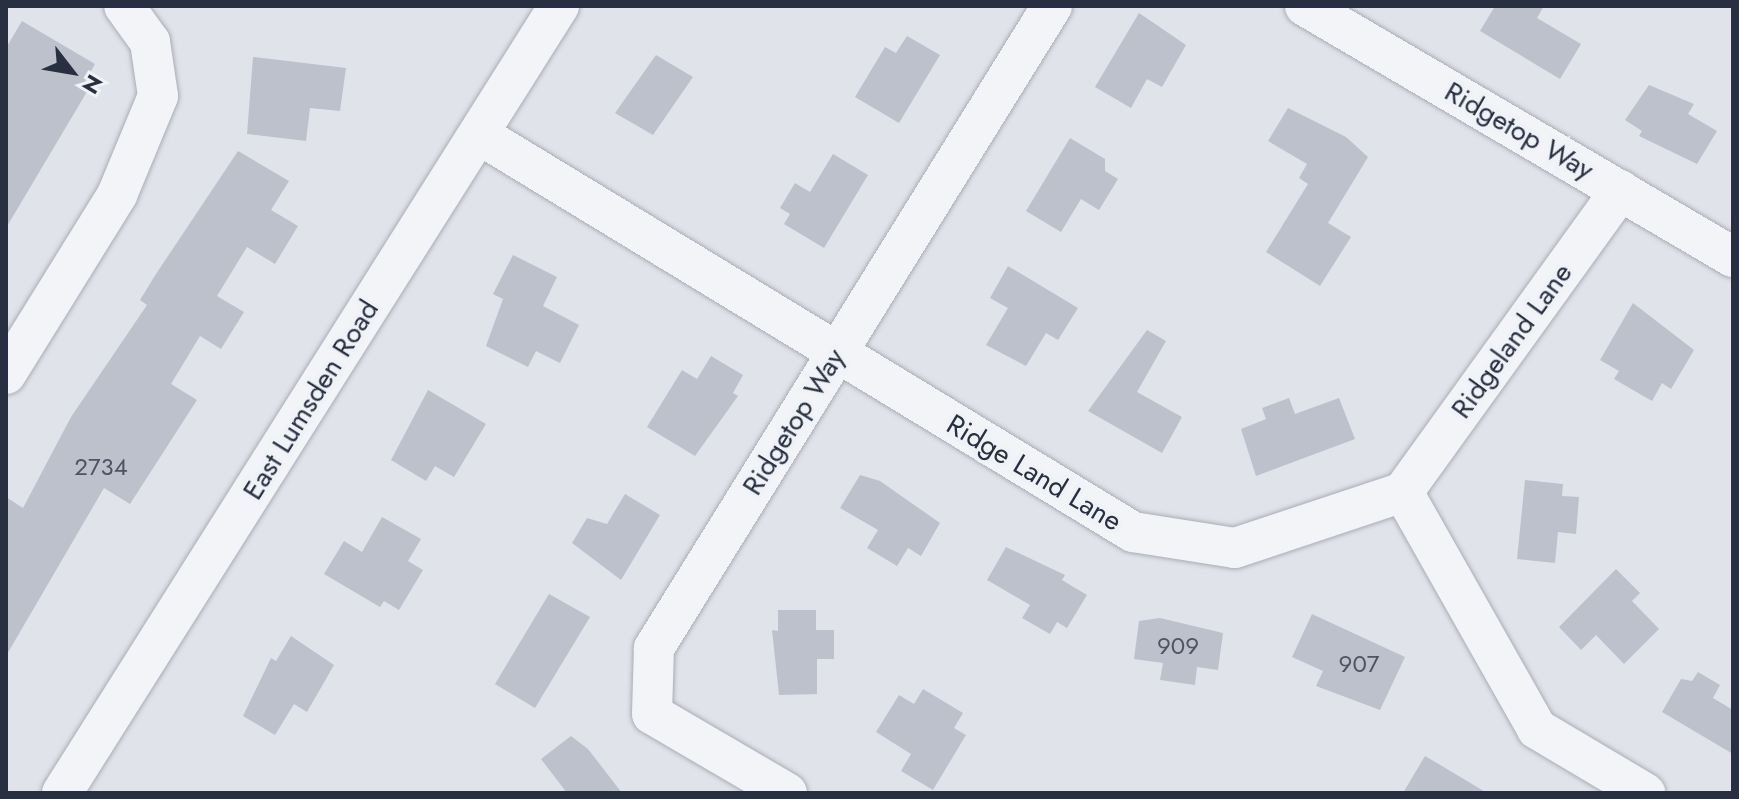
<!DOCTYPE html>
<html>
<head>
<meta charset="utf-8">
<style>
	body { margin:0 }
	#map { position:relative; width:1739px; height:799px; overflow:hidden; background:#e0e3e9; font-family:Jost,sans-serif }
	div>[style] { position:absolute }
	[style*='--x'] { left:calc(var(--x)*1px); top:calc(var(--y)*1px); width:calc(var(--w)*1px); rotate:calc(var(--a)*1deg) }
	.building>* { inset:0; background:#bdc1cc }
	.roads { filter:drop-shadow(0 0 2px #a9adb7) drop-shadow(0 0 2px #a9adb7) }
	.minor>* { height:40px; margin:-20px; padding:0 20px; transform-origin:20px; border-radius:20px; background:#f3f4f7 }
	span { translate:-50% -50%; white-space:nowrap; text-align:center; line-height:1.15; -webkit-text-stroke:8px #eff2f7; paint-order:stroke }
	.number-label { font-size:24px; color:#4d5464 }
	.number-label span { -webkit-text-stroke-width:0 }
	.street-label { font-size:28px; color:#282f41 }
	.frame { position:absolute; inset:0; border:8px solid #282f41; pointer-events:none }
	.north { position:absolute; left:32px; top:32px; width:80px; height:80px; -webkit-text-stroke:6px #eff2f7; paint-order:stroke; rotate:121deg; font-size:22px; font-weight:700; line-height:32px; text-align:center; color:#282f41 }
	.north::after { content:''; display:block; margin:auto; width:28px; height:36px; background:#282f41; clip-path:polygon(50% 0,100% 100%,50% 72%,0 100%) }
</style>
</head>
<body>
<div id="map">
	<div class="building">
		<i style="clip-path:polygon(1495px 6px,1544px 6px,1537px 18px,1581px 44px,1560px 79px,1480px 31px)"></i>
		<i style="clip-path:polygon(1139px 13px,1186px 45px,1162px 87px,1147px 79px,1131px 108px,1095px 87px)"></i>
		<i style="clip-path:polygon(22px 21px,95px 64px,82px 87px,88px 90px,6px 228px,6px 48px)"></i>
		<i style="clip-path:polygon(907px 36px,940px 55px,899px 123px,855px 97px,885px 47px,896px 53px)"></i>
		<i style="clip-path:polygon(656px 55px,693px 77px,653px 135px,615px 113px)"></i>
		<i style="clip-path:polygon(253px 57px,346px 68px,340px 111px,310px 108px,306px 141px,247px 134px)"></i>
		<i style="clip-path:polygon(1649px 85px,1694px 104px,1688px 114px,1717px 131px,1697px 164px,1639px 136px,1642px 131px,1625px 120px)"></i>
		<i style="clip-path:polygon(1288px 108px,1346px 137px,1368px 157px,1328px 223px,1351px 237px,1320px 286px,1266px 252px,1308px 184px,1299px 178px,1307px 164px,1268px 141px)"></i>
		<i style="clip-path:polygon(1070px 138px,1105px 159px,1105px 171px,1118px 179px,1099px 210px,1081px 199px,1061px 232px,1026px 211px)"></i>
		<i style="clip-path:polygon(238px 151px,289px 181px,271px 210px,298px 226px,275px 264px,247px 247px,217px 296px,244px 312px,221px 349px,200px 336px,171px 384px,197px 400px,130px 504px,104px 488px,6px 656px,6px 497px,23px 508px,71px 417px,147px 305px,140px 300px,156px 274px)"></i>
		<i style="clip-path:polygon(833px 154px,868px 175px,824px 248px,784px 224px,790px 214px,780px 208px,795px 183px,810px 192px)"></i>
		<i style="clip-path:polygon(513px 255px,557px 277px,543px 306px,579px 325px,560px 363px,536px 351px,528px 367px,486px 346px,503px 299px,493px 294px)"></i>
		<i style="clip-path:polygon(1008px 266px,1078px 308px,1058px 340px,1046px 333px,1026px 366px,986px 345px,1008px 308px,990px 298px)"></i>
		<i style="clip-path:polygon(1633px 303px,1694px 350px,1671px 389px,1662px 383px,1652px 401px,1614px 379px,1619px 371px,1600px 360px)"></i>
		<i style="clip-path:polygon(1147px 330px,1166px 341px,1137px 392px,1182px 417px,1162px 453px,1088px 411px)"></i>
		<i style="clip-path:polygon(711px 356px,743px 375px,733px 393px,738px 396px,695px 456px,647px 427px,682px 370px,697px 379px)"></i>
		<i style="clip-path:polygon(428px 390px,486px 424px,454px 477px,435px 466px,426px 481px,391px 460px)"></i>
		<i style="clip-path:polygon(1289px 398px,1295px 414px,1339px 398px,1355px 439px,1256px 476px,1241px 429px,1266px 419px,1262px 408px)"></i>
		<i style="clip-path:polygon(860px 475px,880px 481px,940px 523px,921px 556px,908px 548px,897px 566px,867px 548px,878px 530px,840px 508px)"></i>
		<i style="clip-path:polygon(1525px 480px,1563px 484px,1562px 496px,1579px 497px,1576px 534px,1558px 532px,1555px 563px,1517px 559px)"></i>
		<i style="clip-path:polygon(625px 494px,660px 515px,621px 580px,572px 543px,587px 518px,607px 524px)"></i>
		<i style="clip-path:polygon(382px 517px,421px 539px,408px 561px,423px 570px,399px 610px,384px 601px,380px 607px,324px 574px,344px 541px,362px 552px)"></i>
		<i style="clip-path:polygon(1006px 547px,1065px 575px,1062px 580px,1087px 595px,1067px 628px,1057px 622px,1050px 634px,1022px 618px,1030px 605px,987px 580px)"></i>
		<i style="clip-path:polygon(1616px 569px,1640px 593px,1632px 601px,1659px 629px,1624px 664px,1596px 635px,1581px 650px,1559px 627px)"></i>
		<i style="clip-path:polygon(549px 594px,590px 617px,535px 708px,495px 684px)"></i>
		<i style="clip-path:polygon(778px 610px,816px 610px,816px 630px,834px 630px,834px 659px,817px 659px,817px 694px,779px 695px,772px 630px,778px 631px)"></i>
		<i style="clip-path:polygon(1312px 614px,1405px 657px,1380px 710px,1316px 686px,1323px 671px,1292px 657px)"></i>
		<i style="clip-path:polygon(1160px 618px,1223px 633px,1218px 670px,1197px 667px,1195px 685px,1160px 680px,1163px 663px,1134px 659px,1139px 621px)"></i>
		<i style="clip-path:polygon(291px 636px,334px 665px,307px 712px,294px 704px,275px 735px,243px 716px,271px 658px,276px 661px)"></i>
		<i style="clip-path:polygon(1698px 672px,1720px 685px,1713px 698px,1733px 710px,1733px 754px,1662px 712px,1681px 679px,1692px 681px)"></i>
		<i style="clip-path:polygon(923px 689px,963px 713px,954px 728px,966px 735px,933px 790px,901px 771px,911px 754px,876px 732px,899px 695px,914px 704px)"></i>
		<i style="clip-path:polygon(571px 736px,588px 749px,622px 793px,567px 793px,541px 759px)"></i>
		<i style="clip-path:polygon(1425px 756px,1447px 769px,1487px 793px,1403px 793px)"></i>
	</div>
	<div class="roads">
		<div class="minor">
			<i style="--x:1305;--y:6;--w:496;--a:30.4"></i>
			<i style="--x:480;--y:135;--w:764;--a:31.3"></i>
			<i style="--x:1133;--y:532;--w:103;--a:8.9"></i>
			<i style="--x:1235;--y:548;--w:177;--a:-18.4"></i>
			<i style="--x:6;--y:374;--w:211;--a:-58.2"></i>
			<i style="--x:117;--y:195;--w:107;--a:-67.5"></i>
			<i style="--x:158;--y:96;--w:55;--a:-98.4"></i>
			<i style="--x:150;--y:42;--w:44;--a:-125.8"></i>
			<i style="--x:1403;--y:492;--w:272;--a:60.5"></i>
			<i style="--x:1537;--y:729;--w:126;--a:30.7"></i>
			<i style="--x:1403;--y:492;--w:372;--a:-54.2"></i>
			<i style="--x:62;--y:793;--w:931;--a:-57.73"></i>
			<i style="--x:787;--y:793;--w:156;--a:-149.7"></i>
			<i style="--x:652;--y:714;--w:66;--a:-88.3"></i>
			<i style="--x:654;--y:648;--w:755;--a:-58.2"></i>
		</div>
	</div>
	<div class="number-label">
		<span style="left:101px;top:467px">2734</span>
		<span style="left:1178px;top:646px">909</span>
		<span style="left:1359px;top:664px">907</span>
	</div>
	<div class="street-label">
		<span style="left:1519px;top:131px;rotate:30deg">Ridgetop Way</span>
		<span style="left:1512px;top:341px;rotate:-54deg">Ridgeland Lane</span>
		<span style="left:311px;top:400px;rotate:-58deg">East Lumsden Road</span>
		<span style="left:794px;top:422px;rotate:-58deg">Ridgetop Way</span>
		<span style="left:1034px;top:473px;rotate:31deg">Ridge Land Lane</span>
	</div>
	<div class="frame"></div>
	<div class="north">N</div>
</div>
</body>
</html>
